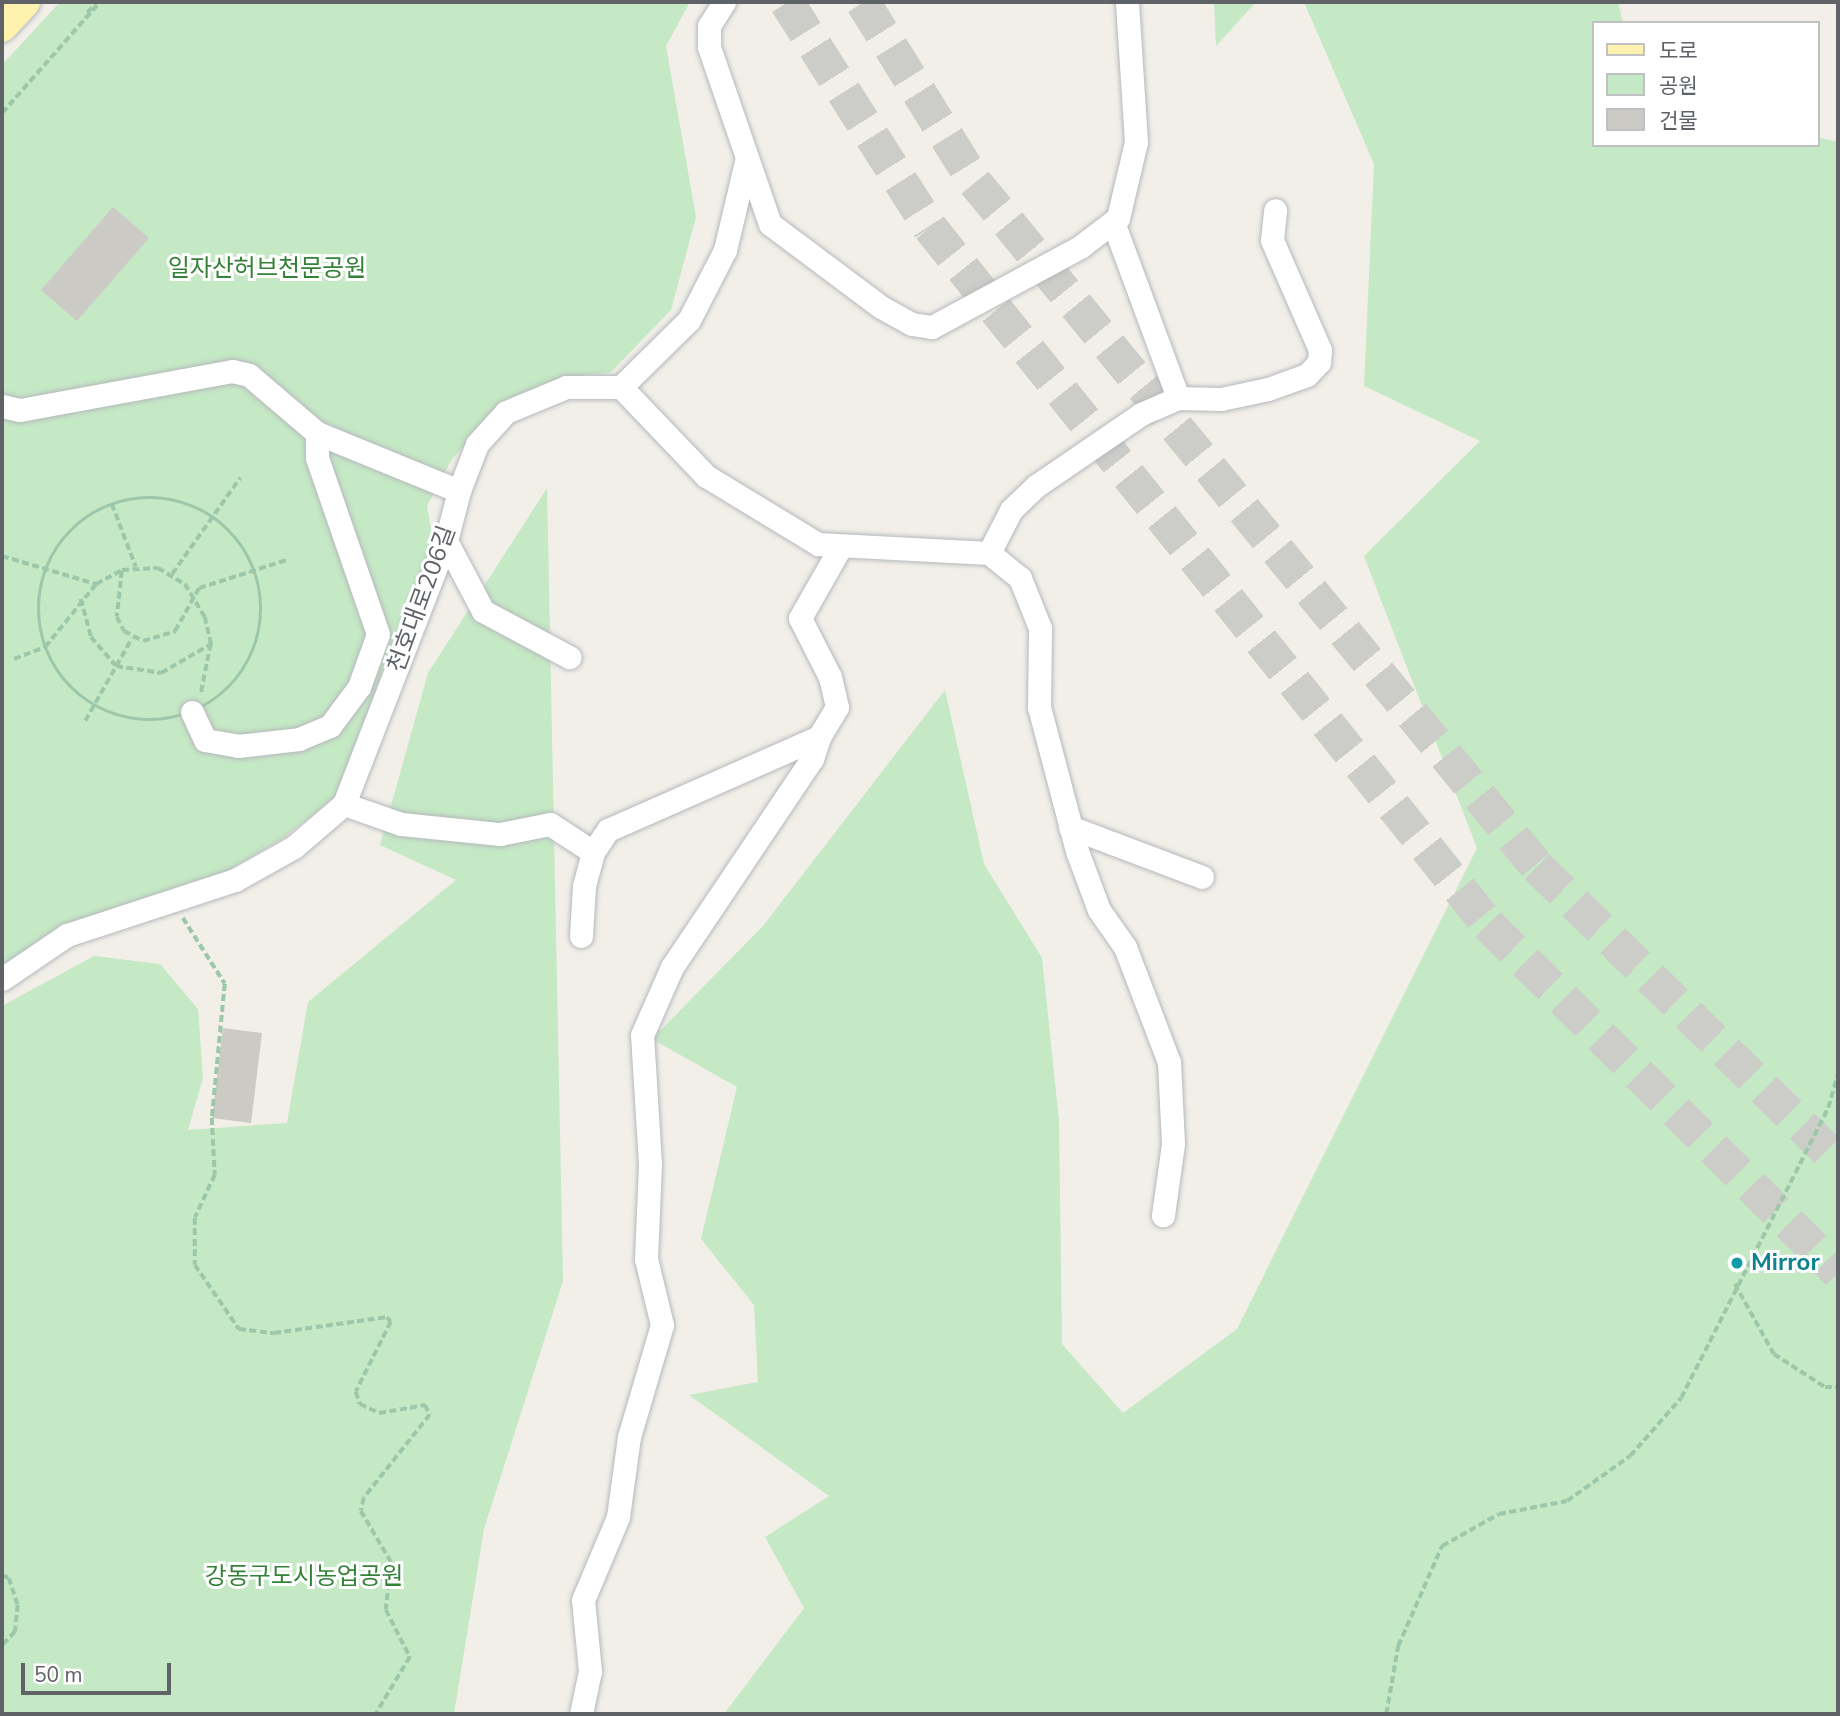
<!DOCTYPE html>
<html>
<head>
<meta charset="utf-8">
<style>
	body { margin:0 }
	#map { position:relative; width:1840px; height:1716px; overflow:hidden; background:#f1efe8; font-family:"Nunito Sans","Noto Sans KR",sans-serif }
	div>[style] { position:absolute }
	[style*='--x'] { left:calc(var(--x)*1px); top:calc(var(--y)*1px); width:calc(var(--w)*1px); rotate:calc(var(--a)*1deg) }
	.green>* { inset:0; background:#c5e8c5 }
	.building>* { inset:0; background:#cccac5 }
	.highway-tunnel>* { height:35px; margin-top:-17.5px; transform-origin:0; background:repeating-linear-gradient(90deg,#ccccc8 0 35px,transparent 0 53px) }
	.path>* { height:3.5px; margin-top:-1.75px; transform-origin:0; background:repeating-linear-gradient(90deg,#9cc7a9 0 7px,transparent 0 10.5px) }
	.path>.ring { margin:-1.75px; padding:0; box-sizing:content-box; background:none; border:3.5px solid #9cc7a9; border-radius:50% }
	.roads { filter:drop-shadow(0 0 2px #b5b8bc) drop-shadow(0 0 2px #b5b8bc) }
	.minor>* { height:23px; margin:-11.5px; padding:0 11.5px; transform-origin:11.5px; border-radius:11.5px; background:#fff }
	.major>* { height:30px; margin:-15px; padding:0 15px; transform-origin:15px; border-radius:15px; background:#fff2af }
	.dots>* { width:19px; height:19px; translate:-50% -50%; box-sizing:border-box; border:4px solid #fff; border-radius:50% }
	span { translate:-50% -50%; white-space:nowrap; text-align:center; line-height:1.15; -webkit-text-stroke:6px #fff; paint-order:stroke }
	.park-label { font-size:24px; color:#348238 }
	.street-label { font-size:24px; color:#5f6368 }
	.culture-label { font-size:24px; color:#0d838f; font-weight:700 }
	.left { translate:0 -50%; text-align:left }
	.frame { position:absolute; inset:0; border:4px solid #5f6368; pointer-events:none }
	.legend { position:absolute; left:1592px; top:21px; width:228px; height:126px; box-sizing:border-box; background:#fff; border:2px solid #bfc1c3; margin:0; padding:9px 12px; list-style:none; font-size:21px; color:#5f6368 }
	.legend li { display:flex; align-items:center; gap:14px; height:35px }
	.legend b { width:35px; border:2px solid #bfc1c3 }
	.scale { position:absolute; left:21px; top:1663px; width:150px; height:32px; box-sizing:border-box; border:4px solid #5f6368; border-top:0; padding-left:9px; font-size:21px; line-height:24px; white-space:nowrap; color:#5f6368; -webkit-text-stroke:5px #fff; paint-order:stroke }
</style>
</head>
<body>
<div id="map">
	<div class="green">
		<i style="clip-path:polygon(60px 2px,690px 2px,666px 46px,696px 217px,671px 310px,611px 372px,563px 378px,508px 399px,452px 459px,427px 506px,433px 540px,335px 797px,282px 839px,227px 871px,2px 967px,2px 65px)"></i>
		<i style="clip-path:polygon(1214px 2px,1256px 2px,1216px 46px)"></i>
		<i style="clip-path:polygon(1304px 2px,1618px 2px,1623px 23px,1593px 23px,1593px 145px,1817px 145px,1817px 137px,1838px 142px,1838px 1714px,724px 1714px,804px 1608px,765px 1537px,829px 1496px,689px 1395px,758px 1382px,754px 1305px,701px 1239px,737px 1087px,652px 1039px,763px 926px,945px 690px,984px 864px,1042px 958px,1059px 1121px,1062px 1344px,1123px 1413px,1237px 1329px,1477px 848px,1364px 556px,1480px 441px,1364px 386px,1374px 164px)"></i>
		<i style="clip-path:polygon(547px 488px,563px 1281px,484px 1529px,454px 1714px,2px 1714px,2px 1006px,94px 956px,160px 964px,198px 1009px,203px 1078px,188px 1130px,287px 1123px,308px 1002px,456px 880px,380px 845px,428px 673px)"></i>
	</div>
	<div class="building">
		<i style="clip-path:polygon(113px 207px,149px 238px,77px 321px,41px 290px)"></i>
		<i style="clip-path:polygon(223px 1028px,262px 1033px,251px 1123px,212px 1118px)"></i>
	</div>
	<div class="highway-tunnel">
		<i style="--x:787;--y:2;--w:267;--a:57.6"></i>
		<i style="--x:930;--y:227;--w:893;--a:51.32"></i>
		<i style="--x:1488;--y:924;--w:494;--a:44.8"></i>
		<i style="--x:863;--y:2;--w:212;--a:58.1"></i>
		<i style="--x:975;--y:182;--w:885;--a:50.59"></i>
		<i style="--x:1537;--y:866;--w:421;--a:44.4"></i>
	</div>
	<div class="path">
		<i style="--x:87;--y:13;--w:15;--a:-48"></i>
		<i style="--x:2;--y:113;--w:148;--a:-48.6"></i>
		<i class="ring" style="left:39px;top:498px;width:218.5px;height:218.5px"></i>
		<i style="--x:112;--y:504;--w:67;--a:69.1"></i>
		<i style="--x:2;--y:556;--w:98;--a:16.6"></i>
		<i style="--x:122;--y:571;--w:46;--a:96.2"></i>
		<i style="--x:117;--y:617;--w:16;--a:63"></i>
		<i style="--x:124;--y:631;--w:21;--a:28"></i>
		<i style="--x:143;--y:641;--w:34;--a:-17"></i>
		<i style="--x:175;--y:631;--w:49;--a:-60.8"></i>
		<i style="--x:199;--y:588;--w:92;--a:-17.7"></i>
		<i style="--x:172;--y:574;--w:118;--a:-54.7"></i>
		<i style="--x:81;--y:599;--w:39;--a:75"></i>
		<i style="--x:91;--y:637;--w:38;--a:49"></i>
		<i style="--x:116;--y:666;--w:46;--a:8.8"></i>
		<i style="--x:161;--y:673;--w:58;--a:-30.1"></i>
		<i style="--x:14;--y:659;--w:33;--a:-21"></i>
		<i style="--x:45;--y:647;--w:81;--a:-51"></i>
		<i style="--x:96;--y:584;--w:30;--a:-28"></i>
		<i style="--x:122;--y:570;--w:36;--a:-3"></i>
		<i style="--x:158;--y:568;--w:31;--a:31"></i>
		<i style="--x:185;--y:584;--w:39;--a:59"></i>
		<i style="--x:205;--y:617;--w:28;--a:77"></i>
		<i style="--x:211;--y:644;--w:51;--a:101.3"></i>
		<i style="--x:85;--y:721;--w:95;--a:-60.5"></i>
		<i style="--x:183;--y:918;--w:78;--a:57.5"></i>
		<i style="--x:225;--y:984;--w:135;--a:95.5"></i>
		<i style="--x:212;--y:1118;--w:57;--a:87"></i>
		<i style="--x:215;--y:1175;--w:47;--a:114.9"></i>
		<i style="--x:195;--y:1218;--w:47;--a:90"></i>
		<i style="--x:195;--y:1265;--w:78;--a:55.5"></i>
		<i style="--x:239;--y:1329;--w:35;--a:7"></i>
		<i style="--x:274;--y:1333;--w:114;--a:-8.1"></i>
		<i style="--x:387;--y:1317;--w:6;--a:51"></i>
		<i style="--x:391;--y:1322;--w:78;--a:116.6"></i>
		<i style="--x:356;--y:1392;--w:13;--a:72"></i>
		<i style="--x:360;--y:1404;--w:21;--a:25"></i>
		<i style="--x:379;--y:1413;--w:47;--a:-9.9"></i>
		<i style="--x:425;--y:1405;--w:11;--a:63"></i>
		<i style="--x:430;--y:1415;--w:106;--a:128.5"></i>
		<i style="--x:364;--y:1498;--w:13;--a:103"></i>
		<i style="--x:361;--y:1511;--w:59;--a:59.5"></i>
		<i style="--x:391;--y:1562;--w:48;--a:95.9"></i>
		<i style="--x:386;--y:1610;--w:53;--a:62.9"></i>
		<i style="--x:410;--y:1657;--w:66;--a:120.8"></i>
		<i style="--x:1735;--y:1284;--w:80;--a:60.9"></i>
		<i style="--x:1774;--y:1354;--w:61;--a:32.9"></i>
		<i style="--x:1825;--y:1387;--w:13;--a:0"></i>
		<i style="--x:2;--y:1575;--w:8;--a:23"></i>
		<i style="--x:9;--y:1578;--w:28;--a:72"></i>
		<i style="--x:18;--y:1605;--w:27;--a:96"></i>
		<i style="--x:15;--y:1632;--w:19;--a:133"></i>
		<i style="--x:1386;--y:1714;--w:69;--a:-80"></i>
		<i style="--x:1398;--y:1646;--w:109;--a:-66.3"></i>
		<i style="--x:1442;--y:1546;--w:65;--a:-29.3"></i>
		<i style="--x:1499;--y:1514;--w:69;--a:-10.8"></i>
		<i style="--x:1567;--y:1501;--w:77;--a:-35.5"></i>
		<i style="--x:1630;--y:1456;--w:77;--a:-48.7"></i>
		<i style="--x:1681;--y:1398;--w:325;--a:-63.1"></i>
		<i style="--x:1828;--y:1108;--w:37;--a:-74"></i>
	</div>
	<div class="roads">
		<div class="minor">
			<i style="--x:724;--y:2;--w:28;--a:122"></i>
			<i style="--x:709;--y:26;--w:21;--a:90"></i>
			<i style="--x:709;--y:47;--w:187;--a:71"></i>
			<i style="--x:770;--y:224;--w:139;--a:36.8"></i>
			<i style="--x:881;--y:307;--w:35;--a:29"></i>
			<i style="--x:912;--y:324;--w:20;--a:9"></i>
			<i style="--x:932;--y:327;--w:168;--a:-28.4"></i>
			<i style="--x:1080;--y:247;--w:48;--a:-37.3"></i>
			<i style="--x:1118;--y:218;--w:78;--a:-76.7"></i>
			<i style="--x:1136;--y:142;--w:140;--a:-93.7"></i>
			<i style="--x:1113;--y:222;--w:188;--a:69.7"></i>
			<i style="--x:621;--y:387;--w:123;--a:46.3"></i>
			<i style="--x:706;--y:476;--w:131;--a:31.3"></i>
			<i style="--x:818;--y:544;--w:171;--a:3"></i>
			<i style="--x:989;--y:553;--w:40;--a:39"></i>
			<i style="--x:1020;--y:578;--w:54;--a:68.2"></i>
			<i style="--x:1040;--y:628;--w:79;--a:90.7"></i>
			<i style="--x:1039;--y:707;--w:149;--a:75.2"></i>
			<i style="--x:1077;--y:851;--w:63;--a:69.6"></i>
			<i style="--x:1099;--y:910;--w:45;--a:54.9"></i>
			<i style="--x:1125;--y:947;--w:123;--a:69.1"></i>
			<i style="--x:1169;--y:1062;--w:82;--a:87.2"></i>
			<i style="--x:1173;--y:1144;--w:72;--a:98"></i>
			<i style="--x:2;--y:406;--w:18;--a:13"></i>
			<i style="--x:20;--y:410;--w:216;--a:-10.4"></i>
			<i style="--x:232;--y:371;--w:17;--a:13"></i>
			<i style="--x:249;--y:375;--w:89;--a:40.5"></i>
			<i style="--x:317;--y:433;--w:153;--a:22.2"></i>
			<i style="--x:459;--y:491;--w:52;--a:104.6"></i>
			<i style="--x:446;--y:541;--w:282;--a:111.2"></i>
			<i style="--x:344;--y:804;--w:66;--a:139.3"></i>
			<i style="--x:294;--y:847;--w:68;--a:150.8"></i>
			<i style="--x:235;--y:880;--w:177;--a:161.9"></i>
			<i style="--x:67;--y:935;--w:78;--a:145.9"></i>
			<i style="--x:459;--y:491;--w:50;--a:-69"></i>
			<i style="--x:477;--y:444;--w:43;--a:-47.8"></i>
			<i style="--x:506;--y:412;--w:65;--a:-22.6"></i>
			<i style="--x:566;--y:387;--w:55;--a:0"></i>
			<i style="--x:621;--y:387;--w:95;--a:-44.6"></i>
			<i style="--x:689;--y:320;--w:79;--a:-62.8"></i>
			<i style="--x:725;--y:250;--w:90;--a:-76.6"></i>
			<i style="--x:446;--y:541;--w:79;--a:62.1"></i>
			<i style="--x:483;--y:611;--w:98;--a:28.1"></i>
			<i style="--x:989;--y:553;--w:48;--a:-62.9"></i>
			<i style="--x:1011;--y:510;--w:35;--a:-44"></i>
			<i style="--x:1036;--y:486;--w:127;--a:-34.4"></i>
			<i style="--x:1141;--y:414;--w:40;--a:-23.4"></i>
			<i style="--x:1178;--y:398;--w:43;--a:1.3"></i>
			<i style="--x:1221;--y:399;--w:48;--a:-12"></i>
			<i style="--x:1268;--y:389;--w:41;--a:-19.7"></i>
			<i style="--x:1307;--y:375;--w:18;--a:-47"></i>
			<i style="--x:1319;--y:362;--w:12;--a:-85"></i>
			<i style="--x:1320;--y:350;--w:120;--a:-113.6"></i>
			<i style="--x:1272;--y:240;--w:30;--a:-84"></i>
			<i style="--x:192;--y:712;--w:31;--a:65"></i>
			<i style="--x:205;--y:740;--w:34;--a:10"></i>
			<i style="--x:238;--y:746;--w:61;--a:-6.5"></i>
			<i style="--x:299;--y:739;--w:34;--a:-23"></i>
			<i style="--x:330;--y:726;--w:49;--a:-53.4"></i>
			<i style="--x:359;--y:687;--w:56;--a:-70.3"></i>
			<i style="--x:378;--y:634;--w:186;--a:-109.1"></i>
			<i style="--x:317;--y:458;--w:25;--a:-90"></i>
			<i style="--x:344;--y:804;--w:60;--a:19.3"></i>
			<i style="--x:401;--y:824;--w:100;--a:5.8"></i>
			<i style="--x:500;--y:834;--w:51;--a:-11.3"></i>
			<i style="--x:550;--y:824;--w:51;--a:33.1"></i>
			<i style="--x:1070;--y:827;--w:141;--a:20.7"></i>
			<i style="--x:581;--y:936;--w:50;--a:-86.6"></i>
			<i style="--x:584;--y:886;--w:35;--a:-75"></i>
			<i style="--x:593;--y:852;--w:27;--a:-56"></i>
			<i style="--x:608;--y:830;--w:231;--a:-23.8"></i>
			<i style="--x:819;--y:737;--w:35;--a:-59"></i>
			<i style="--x:837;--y:707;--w:31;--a:-103"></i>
			<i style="--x:830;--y:677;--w:66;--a:-117"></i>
			<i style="--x:800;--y:618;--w:81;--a:-60.3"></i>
			<i style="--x:581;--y:1714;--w:44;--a:-78.2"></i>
			<i style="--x:590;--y:1671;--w:71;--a:-95.6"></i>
			<i style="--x:583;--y:1600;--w:90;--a:-67.1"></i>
			<i style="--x:618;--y:1517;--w:81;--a:-82.2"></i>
			<i style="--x:629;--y:1437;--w:117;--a:-73.6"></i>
			<i style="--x:662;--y:1325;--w:68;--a:-103.6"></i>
			<i style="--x:646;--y:1259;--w:94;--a:-87.6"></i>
			<i style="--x:650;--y:1165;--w:130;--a:-93.5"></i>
			<i style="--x:642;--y:1035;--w:74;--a:-66.2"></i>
			<i style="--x:672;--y:967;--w:251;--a:-56.1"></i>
			<i style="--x:812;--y:759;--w:23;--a:-72"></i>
		</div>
		<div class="major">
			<i style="--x:2;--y:27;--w:34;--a:-47"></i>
		</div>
	</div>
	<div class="dots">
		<i style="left:1737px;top:1263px;background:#0f9aa8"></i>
	</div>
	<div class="park-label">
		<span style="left:267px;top:269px">일자산허브천문공원</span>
		<span style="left:304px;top:1577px">강동구도시농업공원</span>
	</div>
	<div class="street-label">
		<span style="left:422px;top:599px;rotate:-70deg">천호대로206길</span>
	</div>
	<div class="culture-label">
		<span class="left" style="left:1751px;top:1263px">Mirror</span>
	</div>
	<div class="frame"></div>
	<ul class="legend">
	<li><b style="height:9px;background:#fff2af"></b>도로</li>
	<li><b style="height:19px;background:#c5e8c5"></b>공원</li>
	<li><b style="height:19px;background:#cccac5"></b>건물</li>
	</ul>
	<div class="scale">50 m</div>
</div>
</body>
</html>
